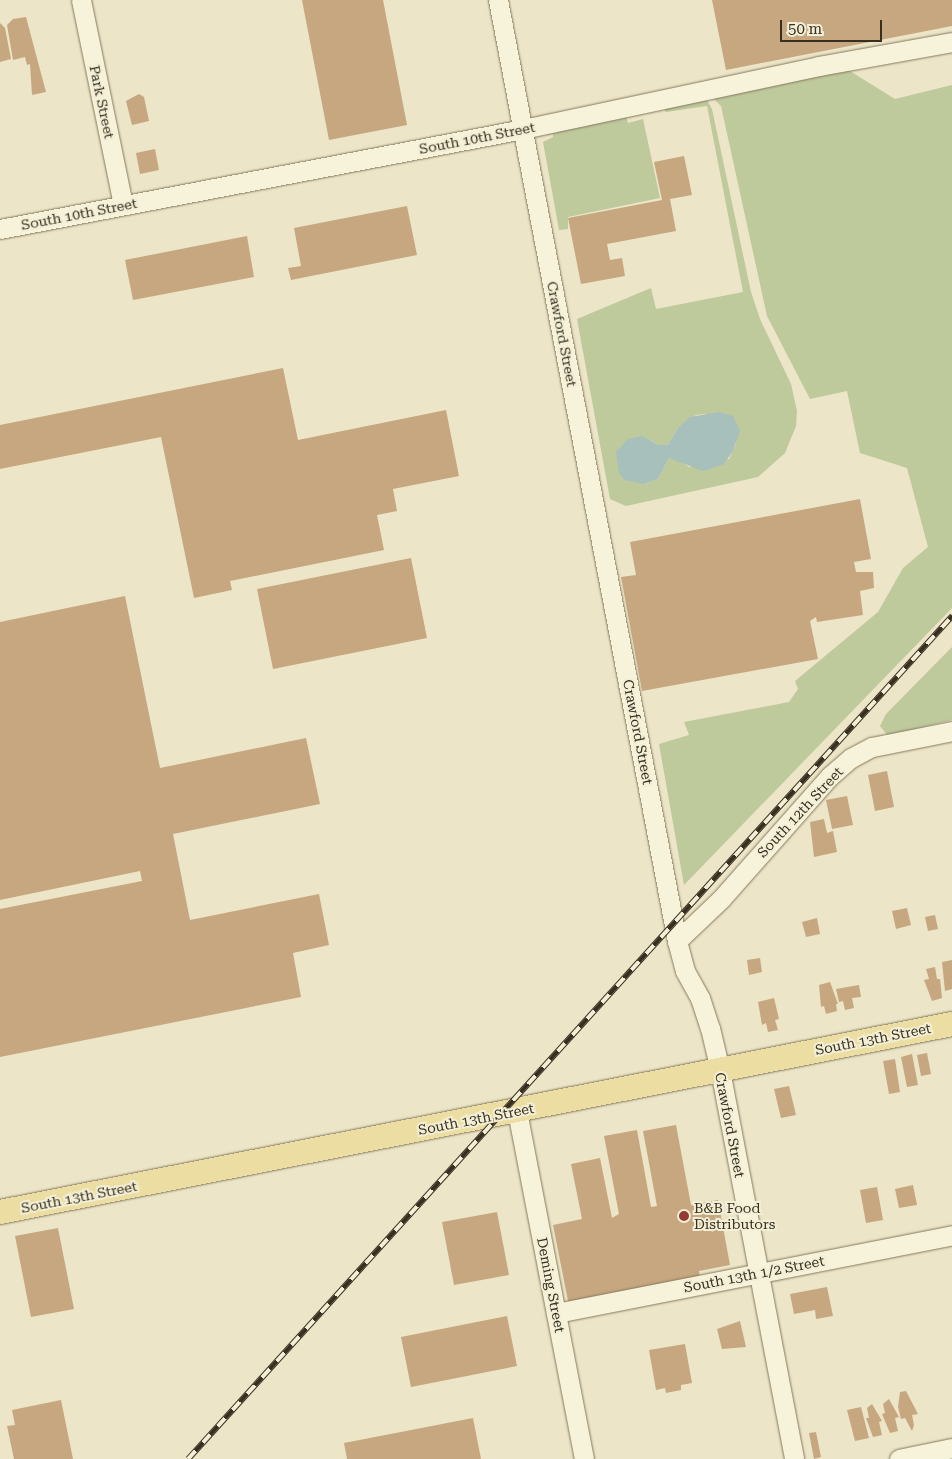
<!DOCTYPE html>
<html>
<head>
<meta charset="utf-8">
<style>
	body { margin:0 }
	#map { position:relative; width:952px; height:1459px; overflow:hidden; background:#ece5c7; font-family:"Roboto Serif",serif }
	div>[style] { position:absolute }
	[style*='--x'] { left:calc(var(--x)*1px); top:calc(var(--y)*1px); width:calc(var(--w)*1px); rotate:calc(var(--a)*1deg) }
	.green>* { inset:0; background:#bec99c }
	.water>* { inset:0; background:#a8c0bc }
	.building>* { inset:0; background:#c7a780 }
	.roads { filter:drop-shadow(0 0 1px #86785e) drop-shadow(0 0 1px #86785e) }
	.minor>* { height:19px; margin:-9.5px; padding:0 9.5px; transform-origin:9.5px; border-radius:9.5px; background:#f7f2da }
	.major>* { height:24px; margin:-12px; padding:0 12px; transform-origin:12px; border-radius:12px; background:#ecdea2 }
	.rail>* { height:5.5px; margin-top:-2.75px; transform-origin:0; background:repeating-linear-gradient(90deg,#f3efd6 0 11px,#382f20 0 22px); box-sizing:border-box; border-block:1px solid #382f20 }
	.dots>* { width:14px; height:14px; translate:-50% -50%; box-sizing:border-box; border:2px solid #f3efd6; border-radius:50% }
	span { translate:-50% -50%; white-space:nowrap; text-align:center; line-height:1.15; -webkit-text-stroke:4px #f3efd6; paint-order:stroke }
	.street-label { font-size:14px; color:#382f20 }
	.poi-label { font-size:14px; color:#382f20 }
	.left { translate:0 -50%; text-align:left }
	.scale { position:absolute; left:780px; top:20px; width:102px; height:22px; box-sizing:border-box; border:2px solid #382f20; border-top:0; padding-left:6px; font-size:15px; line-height:18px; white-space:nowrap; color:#382f20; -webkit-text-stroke:4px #f3efd6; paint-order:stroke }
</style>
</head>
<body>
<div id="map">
	<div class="green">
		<i style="clip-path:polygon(845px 68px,895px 99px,952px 85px,952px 608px,684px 885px,659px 744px,689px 735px,684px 722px,789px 702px,798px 689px,795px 681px,878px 612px,903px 568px,928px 547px,907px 468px,860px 453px,847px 391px,810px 399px,767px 316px,721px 106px,710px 95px)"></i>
		<i style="clip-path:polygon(evenodd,706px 98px,712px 109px,751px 292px,760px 319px,791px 384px,797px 411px,796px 426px,785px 453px,758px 477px,626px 506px,610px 499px,577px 319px,651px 288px,656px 309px,743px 292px,707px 106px,666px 112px,664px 109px,706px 98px,705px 414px,736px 444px,729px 459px,689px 467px,679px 460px,669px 458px,658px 479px,644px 484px,643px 436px,658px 445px,668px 445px,677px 429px,696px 415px,705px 414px)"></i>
		<i style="clip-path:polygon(626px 116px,628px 123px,643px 119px,660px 198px,568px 217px,568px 229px,559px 230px,543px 142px,553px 137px,553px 134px,546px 135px,545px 130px)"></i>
		<i style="clip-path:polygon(952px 647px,952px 720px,888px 736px,880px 726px,886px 714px)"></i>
	</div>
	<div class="water">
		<i style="clip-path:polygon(719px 412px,733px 416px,740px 431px,733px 451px,724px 464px,703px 471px,669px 458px,658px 479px,644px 484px,625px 480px,619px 473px,616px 452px,628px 439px,643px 436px,658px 445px,668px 445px,677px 429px,690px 417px)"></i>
	</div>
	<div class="building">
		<i style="clip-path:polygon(302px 0,383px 0,407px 125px,329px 140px)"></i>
		<i style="clip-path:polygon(712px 0,952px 0,952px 26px,726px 70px)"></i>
		<i style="clip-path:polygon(26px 17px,46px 92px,32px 95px,30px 64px,27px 65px,25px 57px,13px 60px,7px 25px,13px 19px)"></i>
		<i style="clip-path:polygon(0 23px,5px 28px,11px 59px,0 62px)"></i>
		<i style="clip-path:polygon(139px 94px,144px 97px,149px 121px,132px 125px,126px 101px)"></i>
		<i style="clip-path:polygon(155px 149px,159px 170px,140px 174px,136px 153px)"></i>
		<i style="clip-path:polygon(684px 156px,692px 195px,670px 199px,676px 231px,607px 244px,610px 260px,622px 258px,625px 276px,581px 284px,568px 218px,662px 200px,654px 162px)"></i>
		<i style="clip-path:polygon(407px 206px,417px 255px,291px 280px,288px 268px,301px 266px,294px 228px)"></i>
		<i style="clip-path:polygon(247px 236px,254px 277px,133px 300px,125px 260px)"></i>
		<i style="clip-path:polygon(283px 368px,298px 440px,446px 410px,459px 476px,393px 489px,397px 511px,377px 515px,384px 550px,230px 581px,232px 590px,194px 598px,161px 437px,0 469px,0 425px)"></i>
		<i style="clip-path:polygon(860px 499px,871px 559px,854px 562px,856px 572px,873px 572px,874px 588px,860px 591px,863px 615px,817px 622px,816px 617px,810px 621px,818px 659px,642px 691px,621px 577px,636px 575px,630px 542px)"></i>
		<i style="clip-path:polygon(411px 558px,427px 638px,273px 669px,257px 589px)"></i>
		<i style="clip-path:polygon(125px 596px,160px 768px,306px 738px,320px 804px,173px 834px,190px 920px,319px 894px,329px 945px,293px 953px,301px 997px,0 1057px,0 909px,142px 881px,140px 871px,0 900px,0 622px)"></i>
		<i style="clip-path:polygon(887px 771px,894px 807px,875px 811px,868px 775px)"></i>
		<i style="clip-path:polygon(847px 796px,853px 825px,832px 829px,826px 800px)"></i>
		<i style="clip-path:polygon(824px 819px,827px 833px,833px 831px,837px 852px,814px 857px,810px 822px)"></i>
		<i style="clip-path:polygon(907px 908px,911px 925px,896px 929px,892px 911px)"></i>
		<i style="clip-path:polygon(935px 915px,938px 929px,928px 931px,925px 917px)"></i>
		<i style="clip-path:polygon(817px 918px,820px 934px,806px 937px,802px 922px)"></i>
		<i style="clip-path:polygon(760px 958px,762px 972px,749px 975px,747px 960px)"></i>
		<i style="clip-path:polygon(952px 960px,952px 989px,945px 991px,942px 962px)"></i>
		<i style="clip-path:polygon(935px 967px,937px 979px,940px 979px,942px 998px,932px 1001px,924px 980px,929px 979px,926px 969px)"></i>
		<i style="clip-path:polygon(830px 982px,838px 1004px,836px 1004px,837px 1011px,826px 1014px,824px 1006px,821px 1007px,819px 985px)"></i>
		<i style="clip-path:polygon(859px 985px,861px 997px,852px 998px,854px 1008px,845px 1010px,843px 1001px,839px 1002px,836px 989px)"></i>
		<i style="clip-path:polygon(774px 998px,779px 1019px,775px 1020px,778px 1030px,768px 1032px,766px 1023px,762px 1025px,758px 1002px)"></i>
		<i style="clip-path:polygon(927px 1053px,931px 1074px,921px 1076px,917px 1055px)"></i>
		<i style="clip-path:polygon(912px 1054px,918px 1085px,907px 1087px,901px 1057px)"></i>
		<i style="clip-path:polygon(895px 1059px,900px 1092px,889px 1094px,883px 1061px)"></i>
		<i style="clip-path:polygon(789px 1086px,796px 1115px,781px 1118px,774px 1089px)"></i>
		<i style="clip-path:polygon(676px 1125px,691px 1205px,718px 1200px,730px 1265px,699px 1271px,700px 1278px,569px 1306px,553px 1225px,582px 1219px,571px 1164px,600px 1158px,612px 1218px,619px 1214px,604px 1136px,637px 1130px,651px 1207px,657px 1206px,643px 1131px)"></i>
		<i style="clip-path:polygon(913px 1185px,917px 1205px,899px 1208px,895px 1189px)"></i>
		<i style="clip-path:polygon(877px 1187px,883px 1220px,866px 1223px,860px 1190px)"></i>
		<i style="clip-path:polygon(497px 1212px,509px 1275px,454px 1285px,442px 1222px)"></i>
		<i style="clip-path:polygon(58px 1228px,74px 1309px,31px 1317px,15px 1236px)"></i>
		<i style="clip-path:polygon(827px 1287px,833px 1316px,816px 1319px,815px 1310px,794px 1314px,790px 1294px)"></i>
		<i style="clip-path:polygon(507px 1316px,517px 1366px,411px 1387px,401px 1337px)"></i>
		<i style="clip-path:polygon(740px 1321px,746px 1347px,722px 1349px,717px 1329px)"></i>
		<i style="clip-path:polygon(685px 1344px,692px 1383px,681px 1385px,681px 1390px,666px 1393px,665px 1388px,656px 1390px,649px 1350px)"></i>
		<i style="clip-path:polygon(906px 1391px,918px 1414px,912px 1415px,914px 1425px,912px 1431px,905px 1418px,901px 1419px,898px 1407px,900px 1392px)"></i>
		<i style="clip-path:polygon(889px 1399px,899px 1417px,895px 1418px,898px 1431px,890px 1433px,882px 1414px,885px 1413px,883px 1404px)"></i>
		<i style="clip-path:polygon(61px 1400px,73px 1459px,14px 1459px,7px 1426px,15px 1425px,12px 1410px)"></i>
		<i style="clip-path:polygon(872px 1404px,882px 1421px,879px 1422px,882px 1435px,873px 1437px,866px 1418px,869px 1418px,867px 1408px)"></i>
		<i style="clip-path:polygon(861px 1407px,869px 1438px,855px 1441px,847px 1410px)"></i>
		<i style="clip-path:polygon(473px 1418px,481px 1459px,347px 1459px,344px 1443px)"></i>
		<i style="clip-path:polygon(816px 1432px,821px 1457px,814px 1459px,809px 1433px)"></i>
	</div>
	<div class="roads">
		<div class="minor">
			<i style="--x:81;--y:0;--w:209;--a:78.4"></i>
			<i style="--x:498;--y:0;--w:958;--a:79.23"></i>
			<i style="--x:677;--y:941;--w:31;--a:75"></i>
			<i style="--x:685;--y:971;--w:31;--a:61"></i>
			<i style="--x:700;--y:998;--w:32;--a:72"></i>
			<i style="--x:710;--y:1028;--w:43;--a:76.6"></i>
			<i style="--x:720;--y:1070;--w:396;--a:79.2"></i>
			<i style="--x:0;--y:229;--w:532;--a:-10.82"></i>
			<i style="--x:523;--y:129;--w:303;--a:-12"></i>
			<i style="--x:819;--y:66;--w:135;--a:-10.2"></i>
			<i style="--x:677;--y:941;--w:61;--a:-43.7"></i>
			<i style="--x:721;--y:899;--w:164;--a:-48.5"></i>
			<i style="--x:830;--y:776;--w:28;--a:-41"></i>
			<i style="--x:851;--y:758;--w:24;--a:-28"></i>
			<i style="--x:872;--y:747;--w:82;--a:-11.3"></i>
			<i style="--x:517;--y:1111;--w:354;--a:79.1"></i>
			<i style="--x:556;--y:1313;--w:404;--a:-11.1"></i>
			<i style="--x:899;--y:1459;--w:54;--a:-11.7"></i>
		</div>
		<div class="major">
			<i style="--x:0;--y:1212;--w:970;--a:-11.17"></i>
		</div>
	</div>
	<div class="rail">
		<i style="--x:188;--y:1459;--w:1138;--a:-47.81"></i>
	</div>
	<div class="dots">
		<i style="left:684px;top:1216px;background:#913d32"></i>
	</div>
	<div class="street-label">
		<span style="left:102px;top:102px;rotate:78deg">Park Street</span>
		<span style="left:477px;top:138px;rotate:-11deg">South 10th Street</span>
		<span style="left:79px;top:214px;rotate:-11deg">South 10th Street</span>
		<span style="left:562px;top:334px;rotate:79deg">Crawford Street</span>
		<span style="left:638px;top:732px;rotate:79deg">Crawford Street</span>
		<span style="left:800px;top:812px;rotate:-47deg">South 12th Street</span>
		<span style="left:873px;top:1039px;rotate:-11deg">South 13th Street</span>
		<span style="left:476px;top:1119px;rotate:-11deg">South 13th Street</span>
		<span style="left:730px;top:1125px;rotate:79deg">Crawford Street</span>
		<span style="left:79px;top:1197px;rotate:-11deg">South 13th Street</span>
		<span style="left:754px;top:1274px;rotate:-11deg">South 13th 1/2 Street</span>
		<span style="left:551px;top:1285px;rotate:79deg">Deming Street</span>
	</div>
	<div class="poi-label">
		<span class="left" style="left:694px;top:1216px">B&amp;B Food<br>Distributors</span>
	</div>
	<div class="scale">50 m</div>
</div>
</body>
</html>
